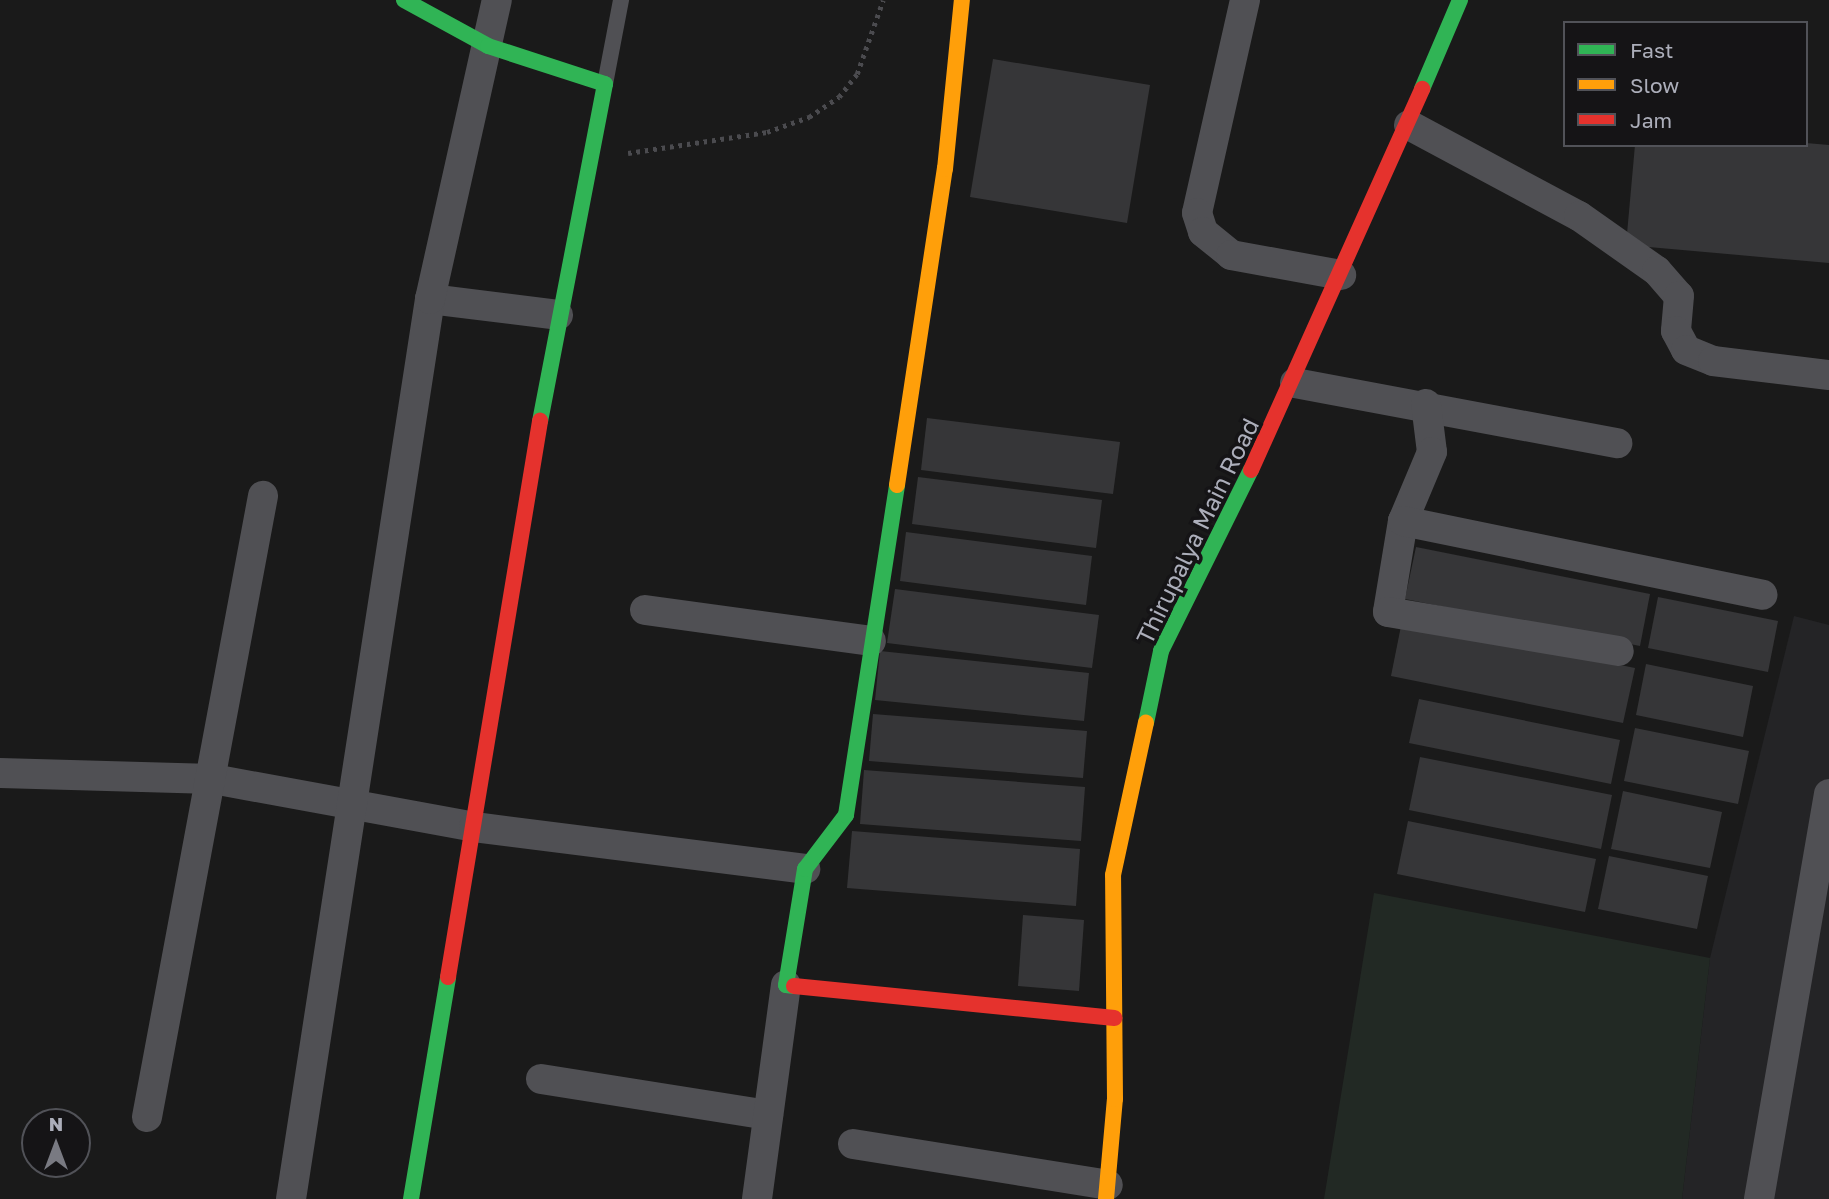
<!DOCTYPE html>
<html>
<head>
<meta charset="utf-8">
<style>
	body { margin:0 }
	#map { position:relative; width:1829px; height:1199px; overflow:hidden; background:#1a1a1a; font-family:"Golos Text",sans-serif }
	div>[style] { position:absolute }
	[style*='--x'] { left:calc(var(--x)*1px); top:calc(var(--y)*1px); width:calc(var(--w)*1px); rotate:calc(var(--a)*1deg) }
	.built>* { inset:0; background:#242426 }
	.green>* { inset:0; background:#222924 }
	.building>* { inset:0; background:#363638 }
	.path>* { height:4.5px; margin-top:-2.25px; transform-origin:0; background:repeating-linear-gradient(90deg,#4b4b4f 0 3.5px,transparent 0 8.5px) }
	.lane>* { height:16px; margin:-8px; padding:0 8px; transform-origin:8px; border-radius:8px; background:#505054 }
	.street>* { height:30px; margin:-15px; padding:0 15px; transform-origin:15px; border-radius:15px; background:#505054 }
	.fast>* { height:16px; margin:-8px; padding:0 8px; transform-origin:8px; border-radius:8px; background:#30b455 }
	.slow>* { height:16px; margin:-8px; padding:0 8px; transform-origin:8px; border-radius:8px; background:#ff9f0a }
	.jam>* { height:16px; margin:-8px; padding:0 8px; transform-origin:8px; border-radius:8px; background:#e5322d }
	span { translate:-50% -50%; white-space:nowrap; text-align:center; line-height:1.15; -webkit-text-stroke:7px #151416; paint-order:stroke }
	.street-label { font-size:24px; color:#acaeba }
	.legend { position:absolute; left:1563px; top:21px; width:245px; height:126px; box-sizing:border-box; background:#151416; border:2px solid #515258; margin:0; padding:9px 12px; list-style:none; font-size:21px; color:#acaeba }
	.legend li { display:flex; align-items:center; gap:14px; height:35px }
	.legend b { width:35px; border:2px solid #515258 }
	.north { position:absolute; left:21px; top:1108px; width:70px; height:70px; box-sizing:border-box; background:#151416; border:2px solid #515258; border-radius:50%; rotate:0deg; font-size:19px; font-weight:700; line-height:28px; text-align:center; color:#acaeba }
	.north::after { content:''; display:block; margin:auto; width:24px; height:32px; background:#797a82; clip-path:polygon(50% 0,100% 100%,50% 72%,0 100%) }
</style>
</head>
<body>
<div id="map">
	<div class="built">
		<i style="clip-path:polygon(1794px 616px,1829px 625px,1829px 1199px,1682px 1199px,1710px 958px)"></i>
	</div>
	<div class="green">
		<i style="clip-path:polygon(1374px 893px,1710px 958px,1682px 1199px,1324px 1199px)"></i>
	</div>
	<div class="building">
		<i style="clip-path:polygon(993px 59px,1150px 85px,1127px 223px,970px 197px)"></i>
		<i style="clip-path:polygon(1806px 143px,1829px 145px,1829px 263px,1626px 245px,1635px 145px)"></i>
		<i style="clip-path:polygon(927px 418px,1120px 442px,1113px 494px,921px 470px)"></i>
		<i style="clip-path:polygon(918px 477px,1102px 500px,1096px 548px,912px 524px)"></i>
		<i style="clip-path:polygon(906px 532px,1092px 556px,1086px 605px,900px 581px)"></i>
		<i style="clip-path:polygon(1416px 547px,1650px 594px,1640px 646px,1405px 599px)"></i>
		<i style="clip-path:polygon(895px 589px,1099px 615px,1092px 668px,887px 643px)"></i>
		<i style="clip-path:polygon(1658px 597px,1778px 621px,1768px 672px,1648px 648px)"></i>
		<i style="clip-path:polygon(1402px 621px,1635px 668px,1623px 723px,1391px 676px)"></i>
		<i style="clip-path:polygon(880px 651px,1089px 673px,1084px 721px,875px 700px)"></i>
		<i style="clip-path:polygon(1646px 664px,1753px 686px,1743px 737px,1636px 715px)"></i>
		<i style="clip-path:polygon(1419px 699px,1620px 740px,1611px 784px,1409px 743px)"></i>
		<i style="clip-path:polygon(873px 714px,1087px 731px,1083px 778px,869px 761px)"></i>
		<i style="clip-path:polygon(1635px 728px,1749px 751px,1738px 804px,1624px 781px)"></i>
		<i style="clip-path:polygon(1420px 757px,1612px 795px,1601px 849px,1409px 810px)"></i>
		<i style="clip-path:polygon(864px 770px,1085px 787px,1081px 841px,860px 824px)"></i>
		<i style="clip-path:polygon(1623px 791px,1722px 812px,1710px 868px,1611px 849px)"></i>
		<i style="clip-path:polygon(1408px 821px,1596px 859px,1585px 912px,1397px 874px)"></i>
		<i style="clip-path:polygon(852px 831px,1080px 849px,1076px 906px,847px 888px)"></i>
		<i style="clip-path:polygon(1609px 856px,1708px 876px,1697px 929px,1598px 909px)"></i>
		<i style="clip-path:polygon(1023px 915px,1084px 920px,1079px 991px,1018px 986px)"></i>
	</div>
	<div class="path">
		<i style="--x:628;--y:153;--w:141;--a:-8.6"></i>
		<i style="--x:767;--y:132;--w:45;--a:-19.7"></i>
		<i style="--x:809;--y:117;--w:36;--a:-34"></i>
		<i style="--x:839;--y:97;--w:29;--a:-52"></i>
		<i style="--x:857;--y:74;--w:78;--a:-70.6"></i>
	</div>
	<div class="lane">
		<i style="--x:605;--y:84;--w:86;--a:-79.2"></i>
	</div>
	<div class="street">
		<i style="--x:1245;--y:0;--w:218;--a:102.7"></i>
		<i style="--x:1197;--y:213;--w:20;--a:72"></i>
		<i style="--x:1203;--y:232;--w:36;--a:39"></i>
		<i style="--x:1231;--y:255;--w:112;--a:10.3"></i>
		<i style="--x:1409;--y:125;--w:193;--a:28.2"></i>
		<i style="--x:1579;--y:216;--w:95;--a:35.2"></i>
		<i style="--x:1657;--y:271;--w:33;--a:49"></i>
		<i style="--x:1679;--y:296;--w:35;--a:95"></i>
		<i style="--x:1676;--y:331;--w:21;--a:62"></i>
		<i style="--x:1686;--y:350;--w:29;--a:22"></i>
		<i style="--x:1713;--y:361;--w:117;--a:6.9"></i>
		<i style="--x:430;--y:299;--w:129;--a:7.1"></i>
		<i style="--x:1295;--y:383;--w:328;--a:10.6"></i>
		<i style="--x:1426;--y:404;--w:48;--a:82.9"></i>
		<i style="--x:1432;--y:452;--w:75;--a:112.8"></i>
		<i style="--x:1403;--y:521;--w:92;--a:99.4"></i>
		<i style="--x:1388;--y:612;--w:234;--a:9.6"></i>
		<i style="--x:1403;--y:521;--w:367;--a:11.6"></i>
		<i style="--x:645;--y:610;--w:228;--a:7.8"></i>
		<i style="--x:0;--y:773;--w:213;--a:1.6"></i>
		<i style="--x:213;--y:779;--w:265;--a:10.4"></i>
		<i style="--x:474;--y:827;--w:334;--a:7.2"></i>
		<i style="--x:541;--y:1079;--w:230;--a:9"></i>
		<i style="--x:147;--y:1117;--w:632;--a:-79.42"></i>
		<i style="--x:853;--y:1144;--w:258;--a:9.1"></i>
		<i style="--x:291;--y:1199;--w:911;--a:-81.22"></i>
		<i style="--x:430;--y:299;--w:306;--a:-77.4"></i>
		<i style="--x:757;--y:1199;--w:216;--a:-82.3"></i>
		<i style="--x:1759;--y:1199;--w:411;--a:-80.2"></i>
	</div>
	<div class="fast">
		<i style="--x:404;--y:0;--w:96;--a:28.7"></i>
		<i style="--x:488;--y:46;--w:123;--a:18"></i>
		<i style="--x:605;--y:84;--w:343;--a:100.9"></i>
		<i style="--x:1422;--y:89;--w:97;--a:-66.9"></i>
		<i style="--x:1146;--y:723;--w:74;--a:-78.2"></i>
		<i style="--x:1161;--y:651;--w:202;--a:-63.6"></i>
		<i style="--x:794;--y:986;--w:8;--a:-173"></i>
		<i style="--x:786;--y:985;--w:118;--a:-80.7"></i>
		<i style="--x:805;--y:869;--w:68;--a:-52.8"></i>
		<i style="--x:846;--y:815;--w:334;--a:-81.2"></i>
		<i style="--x:411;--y:1199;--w:225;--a:-80.5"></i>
	</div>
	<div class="slow">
		<i style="--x:897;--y:485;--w:320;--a:-81.4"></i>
		<i style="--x:945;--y:169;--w:170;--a:-84.3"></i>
		<i style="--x:1106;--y:1199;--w:100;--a:-84.9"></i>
		<i style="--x:1115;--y:1099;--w:224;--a:-90.5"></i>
		<i style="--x:1113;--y:875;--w:156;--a:-77.8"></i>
	</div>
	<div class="jam">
		<i style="--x:1251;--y:470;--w:418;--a:-65.8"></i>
		<i style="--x:448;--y:977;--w:564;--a:-80.6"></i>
		<i style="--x:794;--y:986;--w:322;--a:5.7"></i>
	</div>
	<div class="street-label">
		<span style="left:1197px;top:531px;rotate:-64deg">Thirupalya Main Road</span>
	</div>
	<ul class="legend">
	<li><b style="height:9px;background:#30b455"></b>Fast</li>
	<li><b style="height:9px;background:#ff9f0a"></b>Slow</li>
	<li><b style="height:9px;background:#e5322d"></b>Jam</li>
	</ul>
	<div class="north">N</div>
</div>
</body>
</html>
